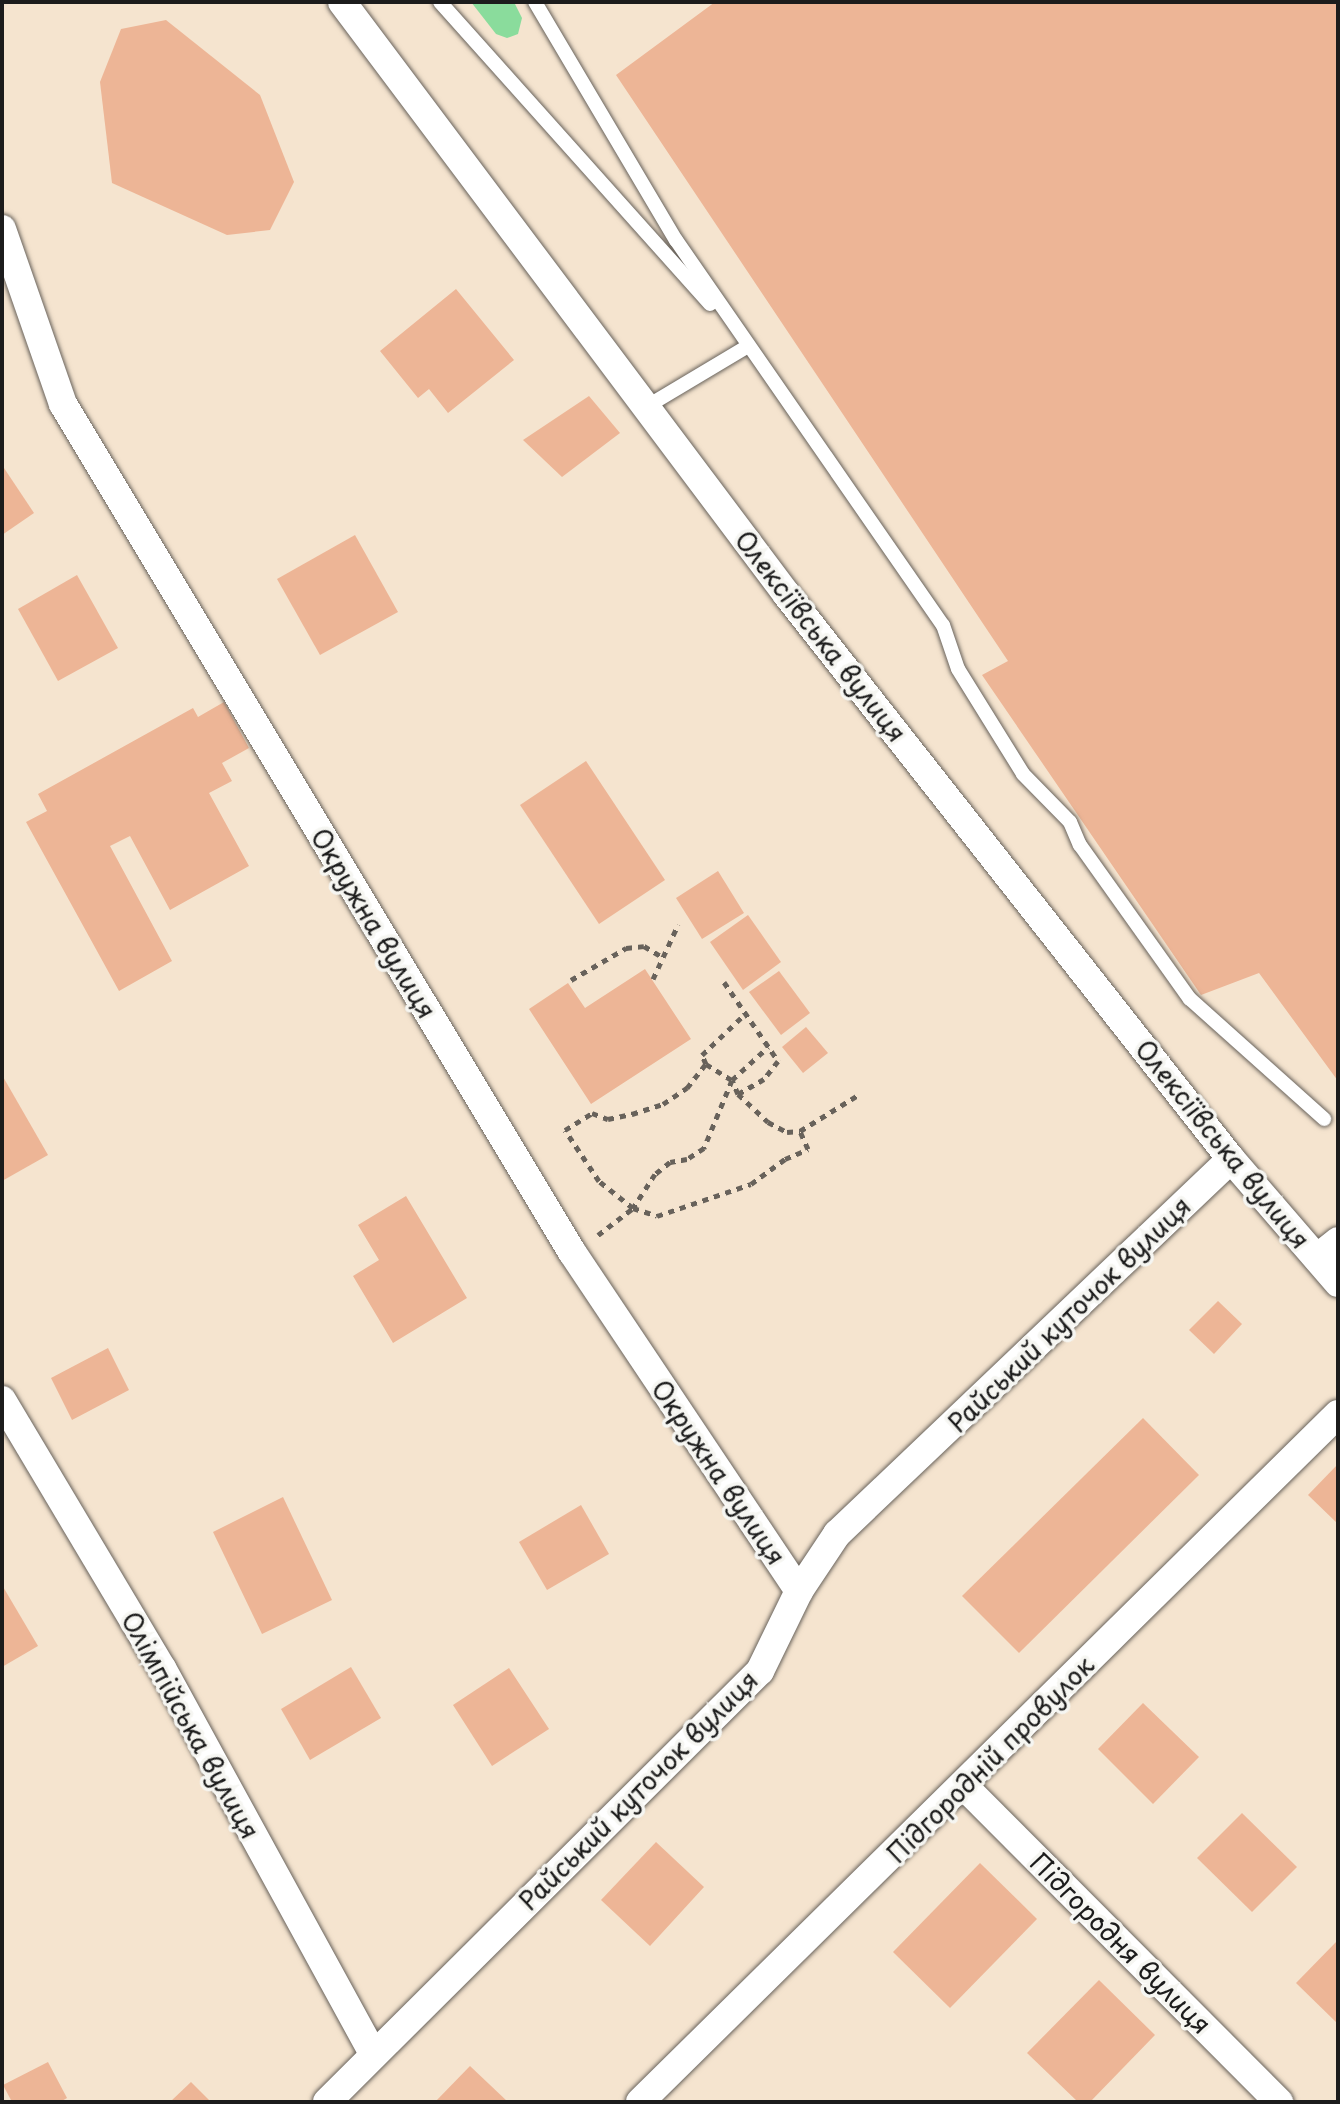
<!DOCTYPE html>
<html>
<head>
<meta charset="utf-8">
<style>
	body { margin:0 }
	#map { position:relative; width:1340px; height:2104px; overflow:hidden; background:#f5e4cf; font-family:"Playpen Sans",sans-serif }
	div>[style] { position:absolute }
	[style*='--x'] { left:calc(var(--x)*1px); top:calc(var(--y)*1px); width:calc(var(--w)*1px); rotate:calc(var(--a)*1deg) }
	.green>* { inset:0; background:#8adc9c }
	.building>* { inset:0; background:#edb596 }
	.path>* { height:5px; margin-top:-2.5px; transform-origin:0; background:repeating-linear-gradient(90deg,#68625b 0 6px,transparent 0 12px) }
	.roads { filter:drop-shadow(0 0 2px #68625b) drop-shadow(0 0 2px #68625b) }
	.lane>* { height:14px; margin:-7px; padding:0 7px; transform-origin:7px; border-radius:7px; background:#fff }
	.street>* { height:28px; margin:-14px; padding:0 14px; transform-origin:14px; border-radius:14px; background:#fff }
	span { translate:-50% -50%; white-space:nowrap; text-align:center; line-height:1.15; -webkit-text-stroke:7px #f6f6f2; paint-order:stroke }
	.street-label { font-size:26px; color:#1c1c1c }
	.frame { position:absolute; inset:0; border:4px solid #1c1c1c; pointer-events:none }
</style>
</head>
<body>
<div id="map">
	<div class="green">
		<i style="clip-path:polygon(471px 2px,514px 2px,522px 18px,518px 34px,507px 38px,496px 34px)"></i>
	</div>
	<div class="building">
		<i style="clip-path:polygon(715px 2px,1338px 2px,1338px 1081px,1259px 973px,1201px 995px,982px 675px,1008px 661px,616px 75px)"></i>
		<i style="clip-path:polygon(166px 20px,260px 95px,294px 182px,270px 230px,227px 235px,112px 183px,100px 82px,121px 29px)"></i>
		<i style="clip-path:polygon(456px 289px,514px 360px,448px 413px,429px 389px,418px 398px,380px 351px)"></i>
		<i style="clip-path:polygon(589px 396px,620px 433px,562px 477px,523px 440px)"></i>
		<i style="clip-path:polygon(2px 465px,34px 513px,2px 535px)"></i>
		<i style="clip-path:polygon(355px 535px,398px 612px,320px 655px,277px 579px)"></i>
		<i style="clip-path:polygon(77px 575px,118px 648px,58px 681px,18px 609px)"></i>
		<i style="clip-path:polygon(224px 702px,249px 748px,222px 763px,232px 781px,209px 793px,249px 866px,170px 910px,130px 836px,110px 846px,172px 961px,119px 991px,26px 822px,47px 811px,38px 794px,193px 708px,198px 717px)"></i>
		<i style="clip-path:polygon(586px 761px,665px 880px,599px 924px,520px 805px)"></i>
		<i style="clip-path:polygon(718px 871px,744px 913px,702px 939px,676px 898px)"></i>
		<i style="clip-path:polygon(748px 915px,781px 962px,743px 990px,710px 942px)"></i>
		<i style="clip-path:polygon(645px 969px,691px 1039px,591px 1104px,529px 1009px,568px 983px,585px 1008px)"></i>
		<i style="clip-path:polygon(779px 971px,810px 1013px,781px 1035px,749px 992px)"></i>
		<i style="clip-path:polygon(806px 1027px,828px 1053px,803px 1073px,782px 1047px)"></i>
		<i style="clip-path:polygon(2px 1075px,48px 1155px,2px 1181px)"></i>
		<i style="clip-path:polygon(406px 1196px,467px 1298px,393px 1343px,353px 1276px,379px 1260px,358px 1225px)"></i>
		<i style="clip-path:polygon(1218px 1301px,1242px 1324px,1214px 1354px,1189px 1330px)"></i>
		<i style="clip-path:polygon(108px 1348px,129px 1390px,72px 1420px,51px 1378px)"></i>
		<i style="clip-path:polygon(1143px 1418px,1199px 1475px,1019px 1653px,962px 1596px)"></i>
		<i style="clip-path:polygon(1338px 1464px,1338px 1524px,1308px 1495px)"></i>
		<i style="clip-path:polygon(283px 1497px,332px 1600px,262px 1634px,213px 1532px)"></i>
		<i style="clip-path:polygon(581px 1505px,609px 1554px,547px 1590px,519px 1542px)"></i>
		<i style="clip-path:polygon(2px 1585px,38px 1646px,2px 1667px)"></i>
		<i style="clip-path:polygon(351px 1667px,381px 1718px,310px 1760px,281px 1709px)"></i>
		<i style="clip-path:polygon(509px 1668px,549px 1729px,492px 1766px,453px 1705px)"></i>
		<i style="clip-path:polygon(1143px 1703px,1199px 1757px,1153px 1804px,1098px 1749px)"></i>
		<i style="clip-path:polygon(1242px 1813px,1297px 1867px,1252px 1912px,1197px 1858px)"></i>
		<i style="clip-path:polygon(656px 1842px,704px 1887px,650px 1946px,601px 1900px)"></i>
		<i style="clip-path:polygon(980px 1863px,1037px 1919px,950px 2008px,893px 1952px)"></i>
		<i style="clip-path:polygon(1338px 1940px,1338px 2024px,1296px 1983px)"></i>
		<i style="clip-path:polygon(1099px 1980px,1155px 2035px,1090px 2102px,1078px 2102px,1027px 2053px)"></i>
		<i style="clip-path:polygon(48px 2062px,67px 2098px,60px 2102px,12px 2102px,3px 2085px)"></i>
		<i style="clip-path:polygon(470px 2066px,508px 2102px,435px 2102px)"></i>
		<i style="clip-path:polygon(191px 2082px,211px 2102px,170px 2102px)"></i>
	</div>
	<div class="path">
		<i style="--x:653;--y:979;--w:60;--a:-65.2"></i>
		<i style="--x:571;--y:980;--w:64;--a:-30.2"></i>
		<i style="--x:626;--y:948;--w:18;--a:-6"></i>
		<i style="--x:644;--y:946;--w:23;--a:31"></i>
		<i style="--x:724;--y:982;--w:96;--a:55.6"></i>
		<i style="--x:778;--y:1061;--w:23;--a:128"></i>
		<i style="--x:764;--y:1079;--w:30;--a:150"></i>
		<i style="--x:738;--y:1094;--w:41;--a:43"></i>
		<i style="--x:768;--y:1122;--w:21;--a:28"></i>
		<i style="--x:787;--y:1132;--w:13;--a:-4"></i>
		<i style="--x:706;--y:1064;--w:31;--a:32"></i>
		<i style="--x:732;--y:1080;--w:49;--a:-42.5"></i>
		<i style="--x:738;--y:1094;--w:15;--a:-113"></i>
		<i style="--x:732;--y:1080;--w:74;--a:112.4"></i>
		<i style="--x:704;--y:1148;--w:20;--a:147"></i>
		<i style="--x:687;--y:1159;--w:17;--a:170"></i>
		<i style="--x:670;--y:1162;--w:19;--a:141"></i>
		<i style="--x:655;--y:1174;--w:40;--a:122.9"></i>
		<i style="--x:633;--y:1208;--w:25;--a:18"></i>
		<i style="--x:657;--y:1216;--w:99;--a:-18.8"></i>
		<i style="--x:751;--y:1184;--w:42;--a:-36.3"></i>
		<i style="--x:785;--y:1159;--w:25;--a:-23"></i>
		<i style="--x:808;--y:1149;--w:20;--a:-114"></i>
		<i style="--x:800;--y:1131;--w:70;--a:-31.7"></i>
		<i style="--x:598;--y:1235;--w:44;--a:-37.6"></i>
		<i style="--x:633;--y:1208;--w:43;--a:-141.5"></i>
		<i style="--x:599;--y:1181;--w:61;--a:-123.7"></i>
		<i style="--x:565;--y:1130;--w:32;--a:-32"></i>
		<i style="--x:592;--y:1113;--w:17;--a:21"></i>
		<i style="--x:608;--y:1119;--w:25;--a:-12"></i>
		<i style="--x:632;--y:1114;--w:33;--a:-18"></i>
		<i style="--x:663;--y:1104;--w:29;--a:-34"></i>
		<i style="--x:687;--y:1088;--w:31;--a:-52"></i>
		<i style="--x:706;--y:1064;--w:10;--a:-114"></i>
		<i style="--x:702;--y:1055;--w:59;--a:-43.6"></i>
	</div>
	<div class="roads">
		<div class="lane">
			<i style="--x:440;--y:2;--w:405;--a:48.2"></i>
			<i style="--x:535;--y:2;--w:277;--a:59.4"></i>
			<i style="--x:676;--y:240;--w:469;--a:55.3"></i>
			<i style="--x:943;--y:625;--w:46;--a:71.2"></i>
			<i style="--x:958;--y:669;--w:123;--a:58.2"></i>
			<i style="--x:1023;--y:774;--w:67;--a:45.6"></i>
			<i style="--x:1070;--y:822;--w:25;--a:67"></i>
			<i style="--x:1080;--y:845;--w:189;--a:54.5"></i>
			<i style="--x:1190;--y:999;--w:180;--a:41.8"></i>
			<i style="--x:646;--y:407;--w:119;--a:-30.9"></i>
		</div>
		<div class="street">
			<i style="--x:342;--y:2;--w:741;--a:53.11"></i>
			<i style="--x:787;--y:595;--w:718;--a:51.79"></i>
			<i style="--x:1231;--y:1159;--w:164;--a:49.2"></i>
			<i style="--x:2;--y:229;--w:185;--a:70.8"></i>
			<i style="--x:63;--y:404;--w:989;--a:59.03"></i>
			<i style="--x:572;--y:1252;--w:408;--a:56.2"></i>
			<i style="--x:1317;--y:1258;--w:27;--a:-39"></i>
			<i style="--x:2;--y:1400;--w:312;--a:59.2"></i>
			<i style="--x:162;--y:1668;--w:440;--a:61.3"></i>
			<i style="--x:963;--y:1785;--w:448;--a:45.1"></i>
			<i style="--x:327;--y:2102;--w:611;--a:-44.87"></i>
			<i style="--x:760;--y:1671;--w:89;--a:-64"></i>
			<i style="--x:799;--y:1591;--w:69;--a:-56.3"></i>
			<i style="--x:837;--y:1534;--w:544;--a:-43.58"></i>
			<i style="--x:640;--y:2102;--w:980;--a:-44.59"></i>
		</div>
	</div>
	<div class="street-label">
		<span style="left:821px;top:636px;rotate:52deg">Олексіївська вулиця</span>
		<span style="left:374px;top:923px;rotate:59deg">Окружна вулиця</span>
		<span style="left:1223px;top:1144px;rotate:51deg">Олексіївська вулиця</span>
		<span style="left:1069px;top:1314px;rotate:-44deg">Райський куточок вулиця</span>
		<span style="left:719px;top:1472px;rotate:56deg">Окружна вулиця</span>
		<span style="left:191px;top:1725px;rotate:61deg">Олімпійська вулиця</span>
		<span style="left:990px;top:1759px;rotate:-45deg">Підгородній провулок</span>
		<span style="left:638px;top:1790px;rotate:-45deg">Райський куточок вулиця</span>
		<span style="left:1121px;top:1943px;rotate:45deg">Підгородня вулиця</span>
	</div>
	<div class="frame"></div>
</div>
</body>
</html>
